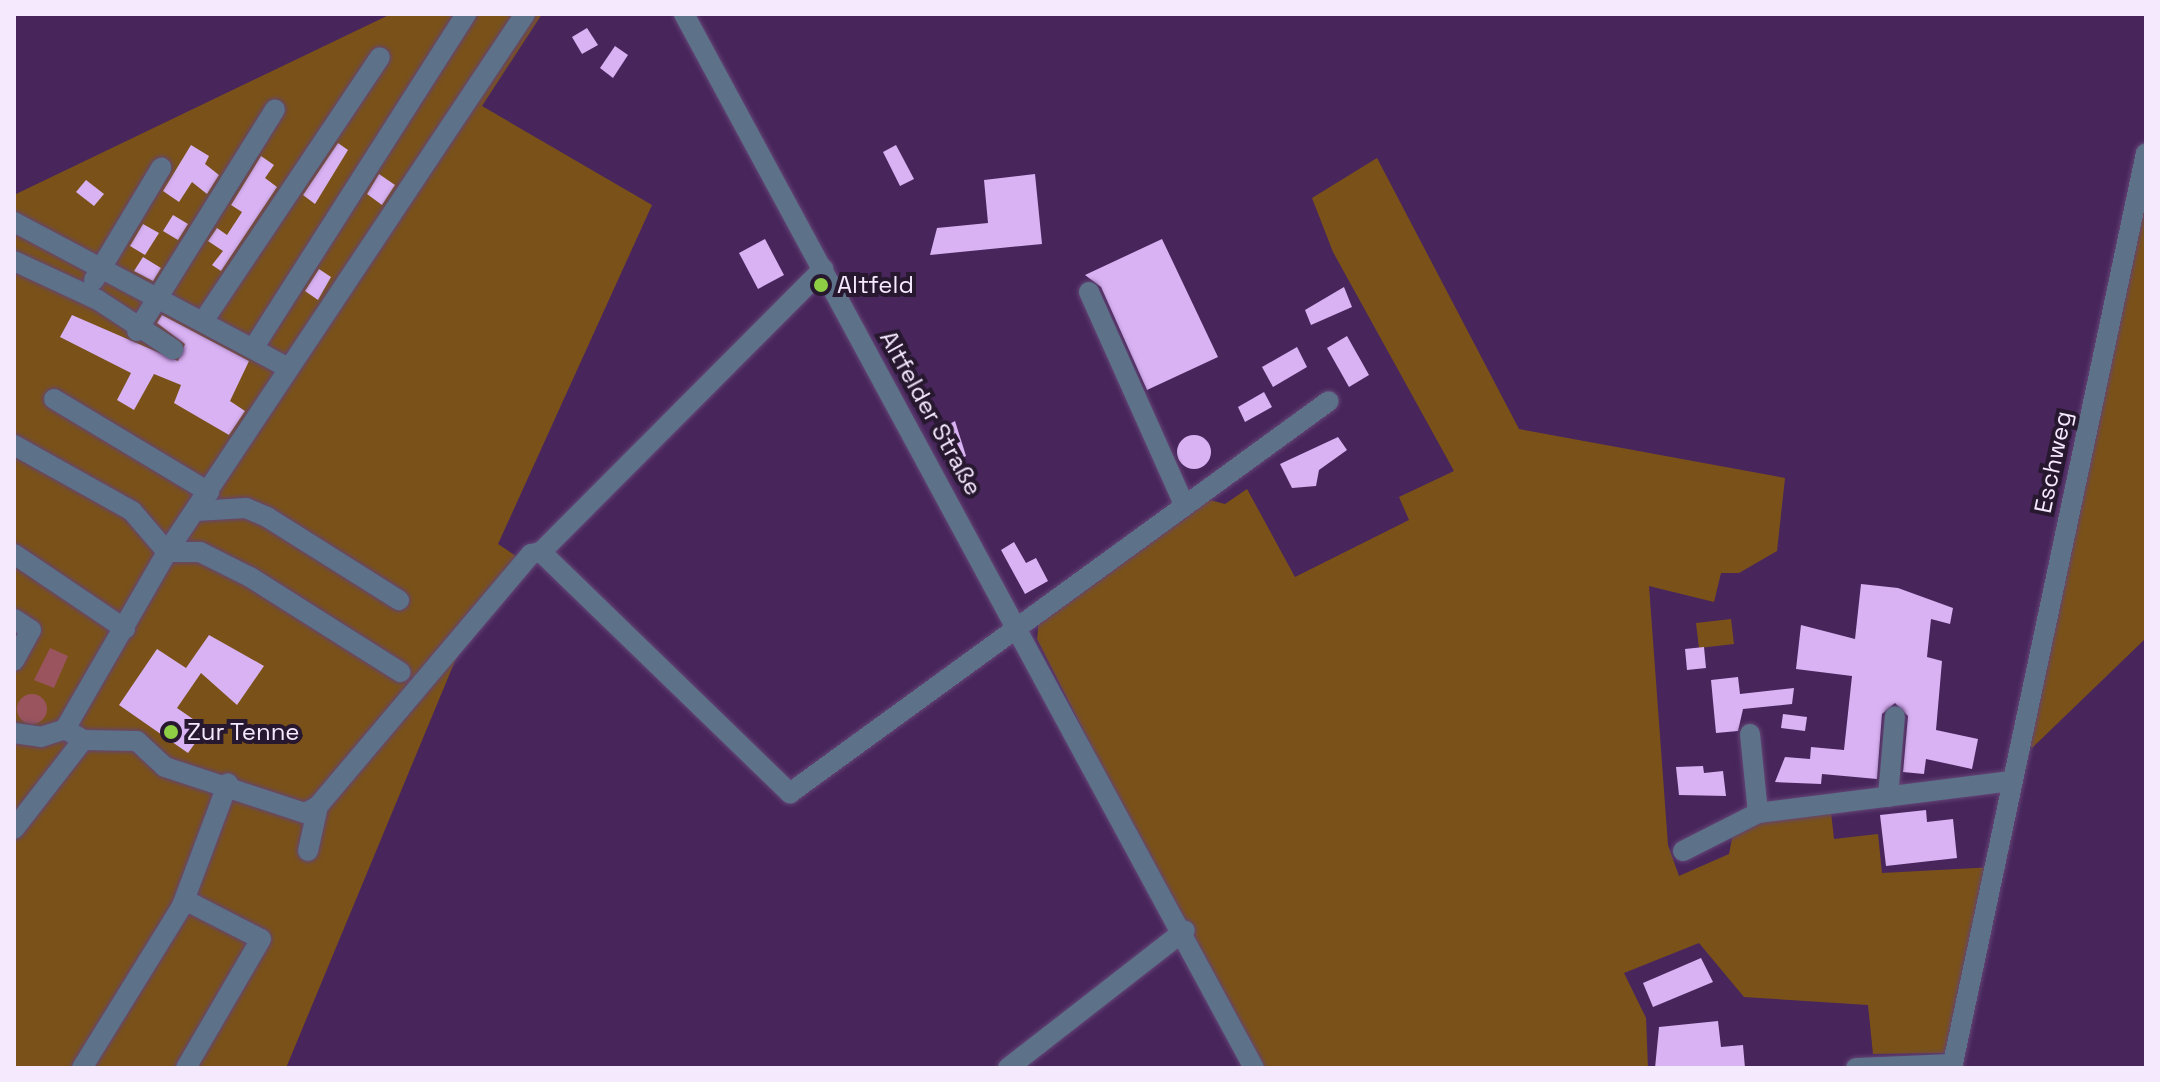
<!DOCTYPE html>
<html>
<head>
<meta charset="utf-8">
<style>
	body { margin:0 }
	#map { position:relative; width:2160px; height:1082px; overflow:hidden; background:#48265c; font-family:"Space Grotesk",sans-serif }
	div>[style] { position:absolute }
	[style*='--x'] { left:calc(var(--x)*1px); top:calc(var(--y)*1px); width:calc(var(--w)*1px); rotate:calc(var(--a)*1deg) }
	.green>* { inset:0; background:#7a5219 }
	.water>* { inset:0; background:#99545e }
	.round { border-radius:50% }
	.building>* { inset:0; background:#d8b2f2 }
	.roads { filter:drop-shadow(0 0 2px #644576) drop-shadow(0 0 2px #644576) }
	.minor>* { height:20px; margin:-10px; padding:0 10px; transform-origin:10px; border-radius:10px; background:#5d7289 }
	.dots>* { width:22px; height:22px; translate:-50% -50%; box-sizing:border-box; border:4px solid #271830; border-radius:50% }
	span { translate:-50% -50%; white-space:nowrap; text-align:center; line-height:1.15; -webkit-text-stroke:8px #271830; paint-order:stroke }
	.poi-label { font-size:24px; color:#f5e9fd }
	.left { translate:0 -50%; text-align:left }
	.street-label { font-size:24px; color:#f5e9fd }
	.frame { position:absolute; inset:0; border:16px solid #f5e9fd; pointer-events:none }
</style>
</head>
<body>
<div id="map">
	<div class="green">
		<i style="clip-path:polygon(391px 14px,542px 14px,482px 106px,652px 205px,498px 544px,519px 558px,455px 661px,286px 1068px,14px 1068px,14px 195px)"></i>
		<i style="clip-path:polygon(1377px 158px,1519px 429px,1785px 478px,1777px 551px,1739px 573px,1721px 573px,1714px 602px,1649px 586px,1668px 845px,1679px 876px,1729px 854px,1734px 828px,1755px 818px,1831px 812px,1834px 839px,1878px 834px,1882px 873px,1995px 867px,1952px 1053px,1873px 1054px,1868px 1005px,1744px 997px,1699px 943px,1624px 973px,1646px 1018px,1648px 1068px,1254px 1068px,1037px 639px,1039px 619px,1206px 499px,1225px 504px,1247px 489px,1295px 577px,1409px 520px,1399px 497px,1454px 471px,1333px 252px,1312px 198px)"></i>
		<i style="clip-path:polygon(2146px 199px,2146px 638px,2032px 748px,2030px 746px)"></i>
		<i style="clip-path:polygon(1731px 619px,1734px 644px,1699px 648px,1696px 623px)"></i>
	</div>
	<div class="water">
		<i style="clip-path:polygon(50px 648px,68px 656px,54px 688px,34px 680px)"></i>
		<i class="round" style="left:17px;top:694px;width:30px;height:30px"></i>
	</div>
	<div class="building">
		<i style="clip-path:polygon(587px 28px,598px 45px,582px 54px,572px 37px)"></i>
		<i style="clip-path:polygon(615px 46px,628px 55px,613px 78px,600px 68px)"></i>
		<i style="clip-path:polygon(338px 143px,348px 150px,315px 204px,303px 195px)"></i>
		<i style="clip-path:polygon(191px 145px,209px 156px,205px 164px,219px 175px,207px 194px,192px 182px,179px 202px,163px 191px)"></i>
		<i style="clip-path:polygon(896px 145px,914px 179px,900px 186px,883px 152px)"></i>
		<i style="clip-path:polygon(261px 156px,274px 165px,265px 178px,277px 187px,221px 271px,212px 265px,223px 251px,208px 241px,217px 228px,227px 235px,242px 212px,231px 205px)"></i>
		<i style="clip-path:polygon(379px 174px,395px 185px,382px 205px,367px 194px)"></i>
		<i style="clip-path:polygon(1035px 174px,1042px 244px,930px 255px,937px 228px,988px 223px,984px 180px)"></i>
		<i style="clip-path:polygon(86px 180px,104px 194px,94px 206px,76px 192px)"></i>
		<i style="clip-path:polygon(173px 215px,188px 224px,178px 240px,163px 231px)"></i>
		<i style="clip-path:polygon(143px 224px,159px 233px,145px 255px,130px 246px)"></i>
		<i style="clip-path:polygon(765px 239px,784px 275px,758px 289px,739px 253px)"></i>
		<i style="clip-path:polygon(1162px 239px,1218px 357px,1147px 390px,1101px 287px,1085px 275px)"></i>
		<i style="clip-path:polygon(143px 257px,161px 268px,153px 281px,134px 271px)"></i>
		<i style="clip-path:polygon(319px 269px,331px 277px,318px 300px,305px 291px)"></i>
		<i style="clip-path:polygon(1344px 287px,1352px 307px,1311px 325px,1305px 310px)"></i>
		<i style="clip-path:polygon(72px 315px,178px 361px,185px 344px,157px 323px,162px 315px,249px 361px,230px 401px,245px 411px,229px 435px,174px 403px,181px 385px,154px 374px,134px 410px,117px 400px,131px 373px,60px 337px)"></i>
		<i style="clip-path:polygon(1347px 336px,1369px 375px,1349px 387px,1327px 348px)"></i>
		<i style="clip-path:polygon(1297px 347px,1307px 367px,1273px 387px,1262px 367px)"></i>
		<i style="clip-path:polygon(1264px 392px,1272px 407px,1245px 422px,1238px 407px)"></i>
		<i style="clip-path:polygon(955px 421px,966px 456px,953px 463px,935px 432px)"></i>
		<i class="round" style="left:1177px;top:435px;width:34px;height:34px"></i>
		<i style="clip-path:polygon(1338px 437px,1347px 450px,1319px 470px,1316px 486px,1292px 488px,1280px 464px)"></i>
		<i style="clip-path:polygon(1014px 542px,1026px 563px,1036px 558px,1048px 581px,1025px 594px,1001px 550px)"></i>
		<i style="clip-path:polygon(1861px 584px,1898px 588px,1953px 608px,1950px 624px,1931px 619px,1927px 657px,1942px 661px,1936px 730px,1978px 739px,1972px 769px,1926px 759px,1924px 774px,1903px 772px,1908px 716px,1895px 703px,1882px 714px,1877px 779px,1822px 774px,1821px 784px,1775px 782px,1785px 757px,1810px 759px,1811px 747px,1844px 750px,1852px 676px,1796px 669px,1801px 625px,1855px 639px)"></i>
		<i style="clip-path:polygon(209px 635px,264px 666px,237px 705px,201px 673px,177px 708px,206px 728px,188px 753px,119px 705px,157px 649px,186px 668px)"></i>
		<i style="clip-path:polygon(1704px 647px,1706px 668px,1687px 670px,1685px 649px)"></i>
		<i style="clip-path:polygon(1738px 677px,1740px 694px,1794px 688px,1792px 704px,1743px 709px,1738px 731px,1716px 733px,1711px 680px)"></i>
		<i style="clip-path:polygon(1783px 714px,1807px 717px,1805px 731px,1781px 728px)"></i>
		<i style="clip-path:polygon(1703px 766px,1704px 773px,1723px 771px,1726px 796px,1679px 795px,1676px 767px)"></i>
		<i style="clip-path:polygon(1926px 810px,1927px 822px,1953px 819px,1957px 858px,1886px 866px,1880px 815px)"></i>
		<i style="clip-path:polygon(1701px 958px,1713px 982px,1653px 1007px,1643px 983px)"></i>
		<i style="clip-path:polygon(1718px 1021px,1721px 1047px,1743px 1045px,1745px 1068px,1655px 1068px,1659px 1027px)"></i>
	</div>
	<div class="roads">
		<div class="minor">
			<i style="--x:684;--y:14;--w:1198;--a:61.6"></i>
			<i style="--x:14;--y:222;--w:309;--a:28"></i>
			<i style="--x:14;--y:261;--w:93;--a:24.9"></i>
			<i style="--x:98;--y:300;--w:90;--a:33.2"></i>
			<i style="--x:94;--y:280;--w:131;--a:-59.1"></i>
			<i style="--x:1089;--y:292;--w:232;--a:65.9"></i>
			<i style="--x:204;--y:320;--w:316;--a:-56.2"></i>
			<i style="--x:137;--y:331;--w:261;--a:-58.1"></i>
			<i style="--x:254;--y:347;--w:395;--a:-57.5"></i>
			<i style="--x:54;--y:399;--w:181;--a:31"></i>
			<i style="--x:14;--y:445;--w:135;--a:29.2"></i>
			<i style="--x:132;--y:511;--w:54;--a:49.5"></i>
			<i style="--x:167;--y:552;--w:646;--a:-56.36"></i>
			<i style="--x:196;--y:511;--w:50;--a:-3.4"></i>
			<i style="--x:246;--y:508;--w:23;--a:23"></i>
			<i style="--x:267;--y:517;--w:156;--a:32.2"></i>
			<i style="--x:541;--y:552;--w:347;--a:44.1"></i>
			<i style="--x:790;--y:793;--w:666;--a:-36.03"></i>
			<i style="--x:14;--y:554;--w:134;--a:34"></i>
			<i style="--x:14;--y:619;--w:20;--a:33"></i>
			<i style="--x:31;--y:630;--w:35;--a:119"></i>
			<i style="--x:65;--y:729;--w:21;--a:31"></i>
			<i style="--x:83;--y:740;--w:54;--a:1.1"></i>
			<i style="--x:137;--y:741;--w:38;--a:43"></i>
			<i style="--x:165;--y:767;--w:147;--a:18.2"></i>
			<i style="--x:305;--y:813;--w:15;--a:-28"></i>
			<i style="--x:318;--y:806;--w:330;--a:-49.8"></i>
			<i style="--x:531;--y:554;--w:10;--a:-11"></i>
			<i style="--x:541;--y:552;--w:400;--a:-45.1"></i>
			<i style="--x:14;--y:733;--w:27;--a:8"></i>
			<i style="--x:41;--y:737;--w:25;--a:-18"></i>
			<i style="--x:65;--y:729;--w:204;--a:-60"></i>
			<i style="--x:167;--y:552;--w:33;--a:0"></i>
			<i style="--x:200;--y:552;--w:56;--a:26.6"></i>
			<i style="--x:250;--y:577;--w:178;--a:32.3"></i>
			<i style="--x:1750;--y:734;--w:79;--a:84.2"></i>
			<i style="--x:1888;--y:797;--w:81;--a:-85.1"></i>
			<i style="--x:14;--y:829;--w:113;--a:-52.2"></i>
			<i style="--x:308;--y:851;--w:46;--a:-77.5"></i>
			<i style="--x:1683;--y:851;--w:84;--a:-26.9"></i>
			<i style="--x:1758;--y:813;--w:255;--a:-7.2"></i>
			<i style="--x:185;--y:900;--w:85;--a:27.2"></i>
			<i style="--x:261;--y:939;--w:149;--a:120.2"></i>
			<i style="--x:82;--y:1068;--w:190;--a:-58.3"></i>
			<i style="--x:182;--y:906;--w:131;--a:-69.5"></i>
			<i style="--x:1008;--y:1068;--w:224;--a:-37.9"></i>
			<i style="--x:1856;--y:1068;--w:97;--a:-2.4"></i>
			<i style="--x:1952;--y:1068;--w:935;--a:-78.03"></i>
		</div>
	</div>
	<div class="dots">
		<i style="left:821px;top:285px;background:#8dce44"></i>
		<i style="left:171px;top:732px;background:#8dce44"></i>
	</div>
	<div class="poi-label">
		<span class="left" style="left:837px;top:285px">Altfeld</span>
		<span class="left" style="left:187px;top:732px">Zur Tenne</span>
	</div>
	<div class="street-label">
		<span style="left:931px;top:413px;rotate:61deg">Altfelder Straße</span>
		<span style="left:2053px;top:462px;rotate:-78deg">Eschweg</span>
	</div>
	<div class="frame"></div>
</div>
</body>
</html>
